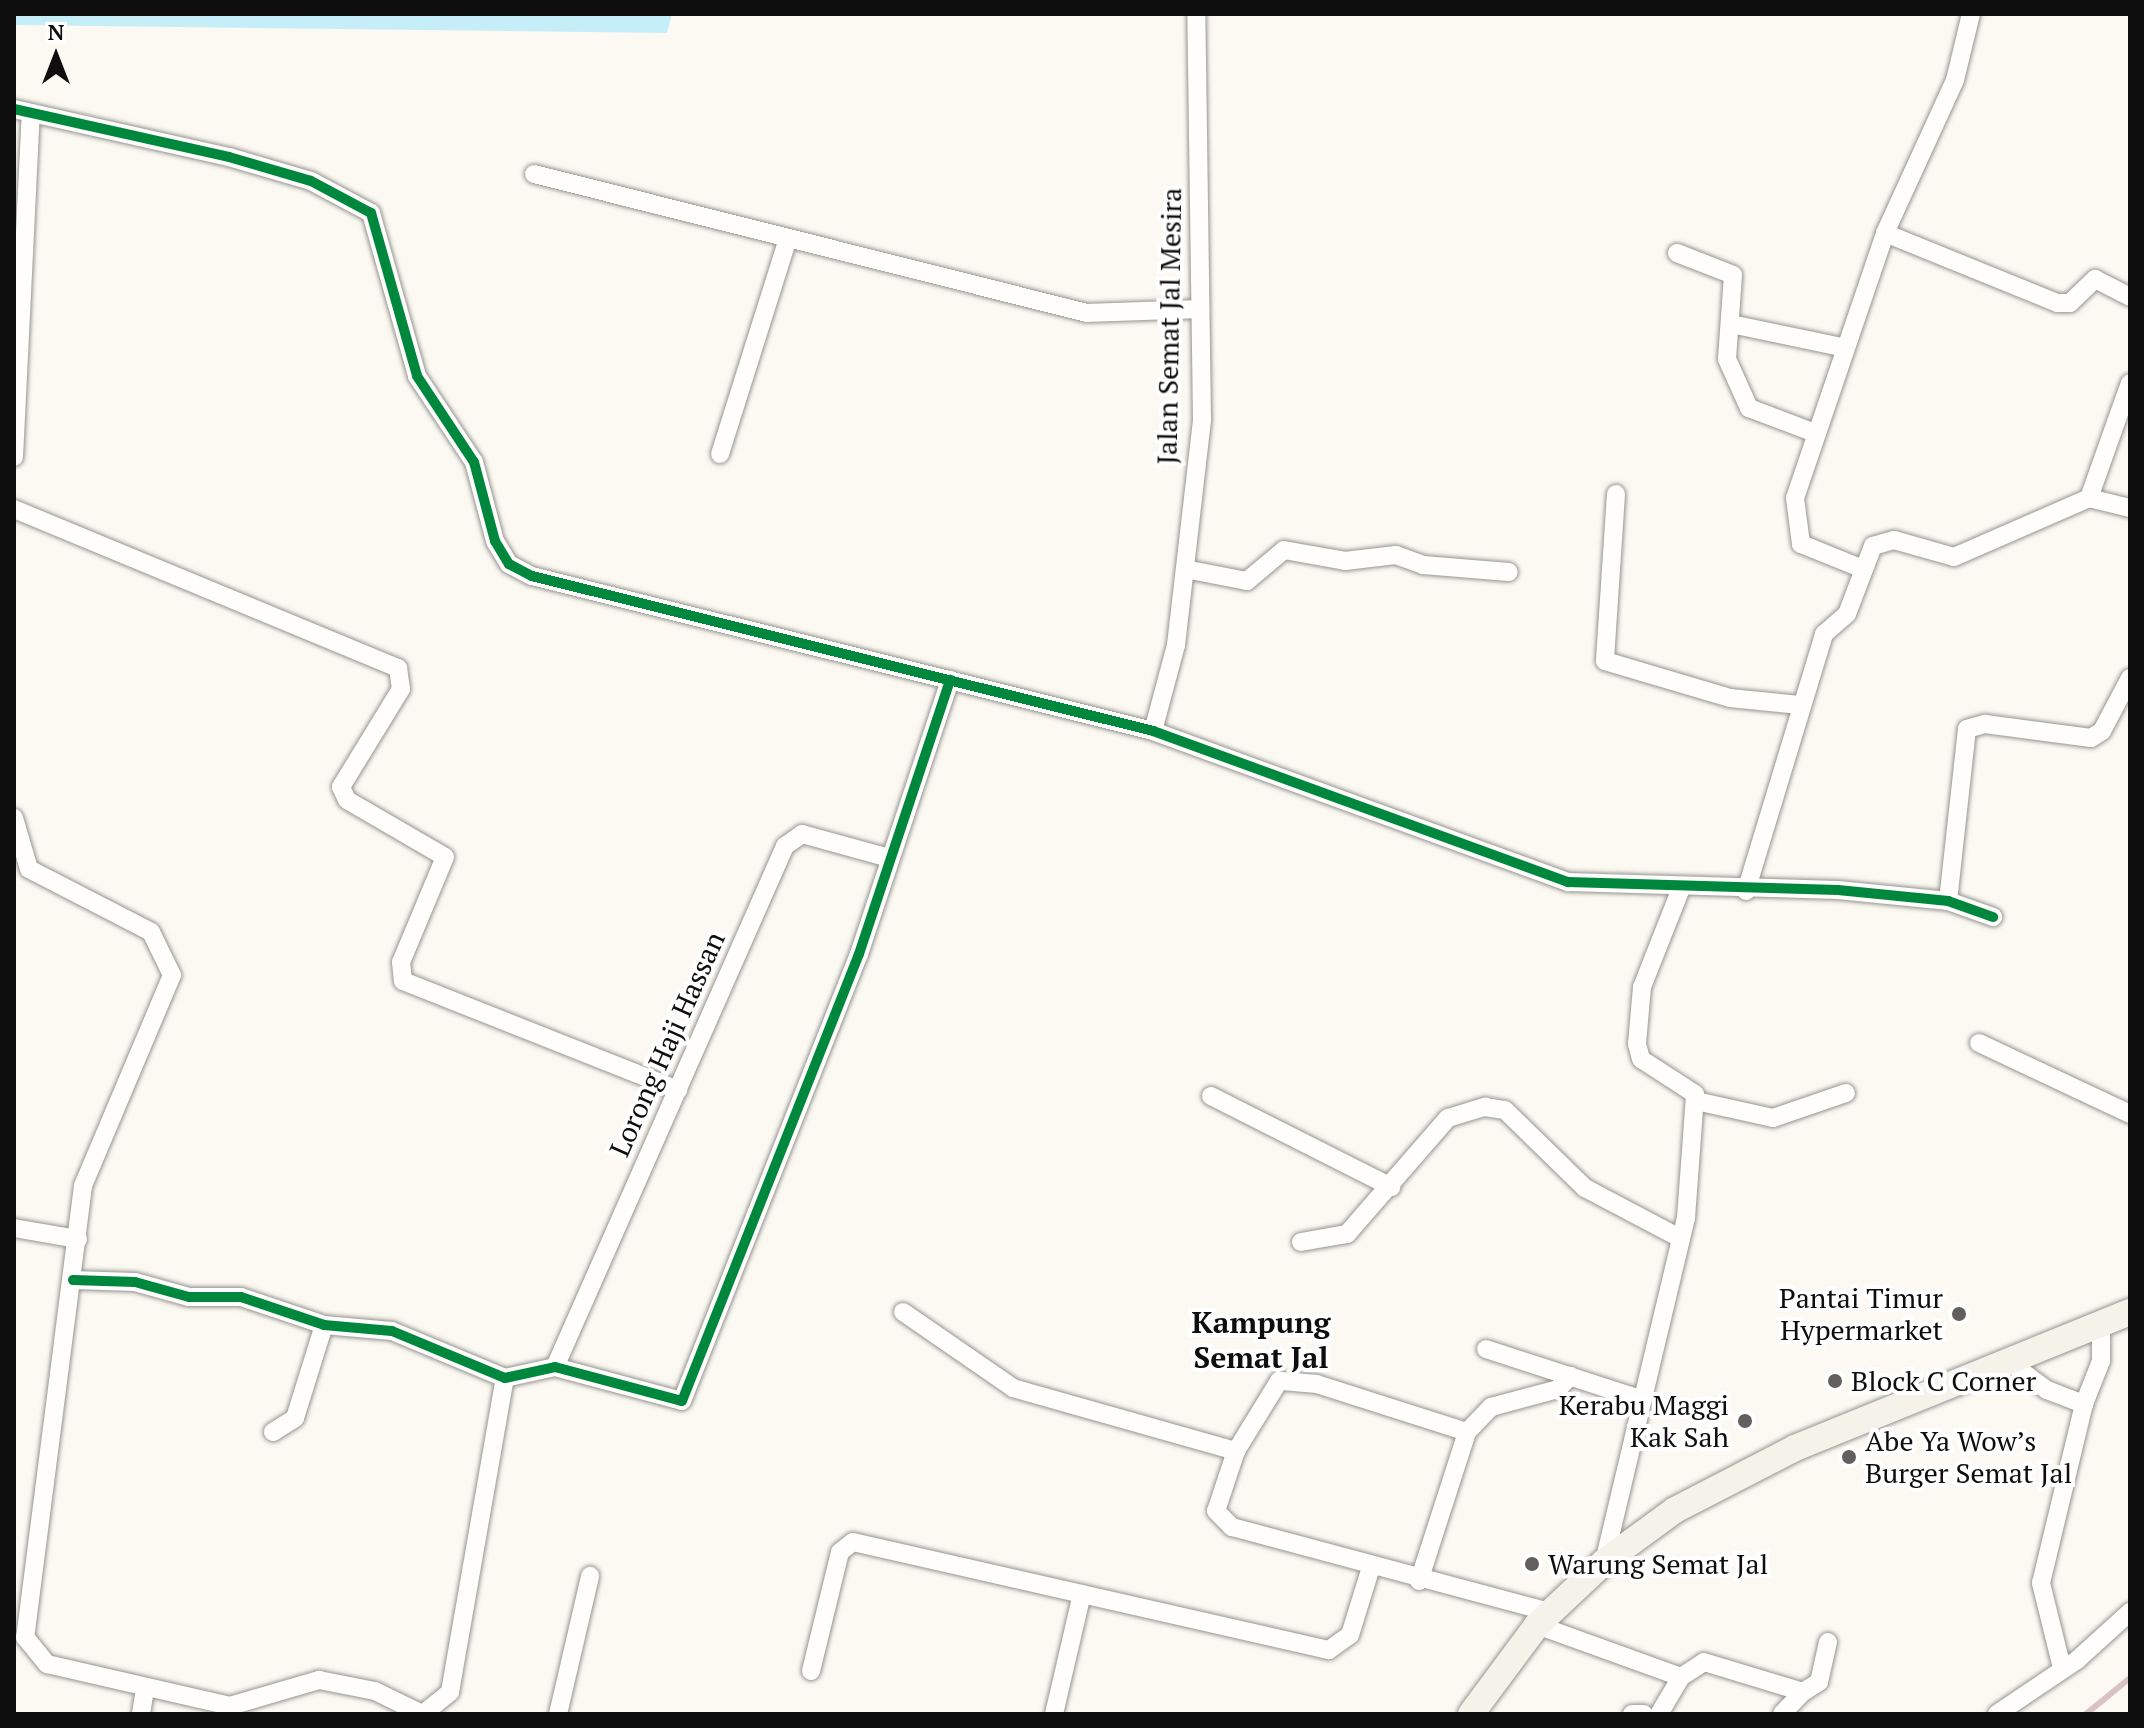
<!DOCTYPE html>
<html>
<head>
<meta charset="utf-8">
<style>
	body { margin:0 }
	#map { position:relative; width:2144px; height:1728px; overflow:hidden; background:#fcf9f2; font-family:"PT Serif",serif }
	div>[style] { position:absolute }
	[style*='--x'] { left:calc(var(--x)*1px); top:calc(var(--y)*1px); width:calc(var(--w)*1px); rotate:calc(var(--a)*1deg) }
	.water>* { inset:0; background:#c6eef8 }
	.roads { filter:drop-shadow(0 0 2px #959491) drop-shadow(0 0 2px #959491) }
	.street>* { height:18px; margin:-9px; padding:0 9px; transform-origin:9px; border-radius:9px; background:#fffefd }
	.secondary>* { height:26px; margin:-13px; padding:0 13px; transform-origin:13px; border-radius:13px; background:#f5f2ea }
	.rail>* { height:6px; margin:-3px; padding:0 3px; transform-origin:3px; border-radius:3px; background:#d9c3c7 }
	.cycleway>* { height:10px; margin:-5px; padding:0 5px; transform-origin:5px; border-radius:5px; background:#00873e }
	.dots>* { width:22px; height:22px; translate:-50% -50%; box-sizing:border-box; border:4px solid #fff; border-radius:50% }
	span { translate:-50% -50%; white-space:nowrap; text-align:center; line-height:1.15; -webkit-text-stroke:8px #fff; paint-order:stroke }
	.street-label { font-size:28px; color:#0e0e0e }
	.poi-label { font-size:28px; color:#0e0e0e }
	.right { translate:-100% -50%; text-align:right }
	.left { translate:0 -50%; text-align:left }
	.neighbourhood-label { font-size:30px; color:#0e0e0e; font-weight:700 }
	.frame { position:absolute; inset:0; border:16px solid #0e0e0e; pointer-events:none }
	.north { position:absolute; left:16px; top:16px; width:80px; height:80px; -webkit-text-stroke:6px #fff; paint-order:stroke; rotate:0deg; font-size:22px; font-weight:700; line-height:32px; text-align:center; color:#0e0e0e }
	.north::after { content:''; display:block; margin:auto; width:28px; height:36px; background:#0e0e0e; clip-path:polygon(50% 0,100% 100%,50% 72%,0 100%) }
</style>
</head>
<body>
<div id="map">
	<div class="water">
		<i style="clip-path:polygon(14px 14px,672px 14px,667px 33px,14px 25px)"></i>
	</div>
	<div class="roads">
		<div class="street">
			<i style="--x:14;--y:109;--w:220;--a:12.6"></i>
			<i style="--x:229;--y:157;--w:85;--a:16.3"></i>
			<i style="--x:311;--y:181;--w:68;--a:28.1"></i>
			<i style="--x:371;--y:213;--w:169;--a:74.2"></i>
			<i style="--x:417;--y:376;--w:103;--a:56.5"></i>
			<i style="--x:474;--y:462;--w:82;--a:75.1"></i>
			<i style="--x:495;--y:541;--w:27;--a:59"></i>
			<i style="--x:509;--y:564;--w:26;--a:28"></i>
			<i style="--x:532;--y:576;--w:640;--a:14.01"></i>
			<i style="--x:1153;--y:731;--w:442;--a:20"></i>
			<i style="--x:1568;--y:882;--w:270;--a:1.7"></i>
			<i style="--x:1838;--y:890;--w:111;--a:5.7"></i>
			<i style="--x:1948;--y:901;--w:48;--a:19.6"></i>
			<i style="--x:534;--y:174;--w:570;--a:14.11"></i>
			<i style="--x:1087;--y:313;--w:113;--a:-2"></i>
			<i style="--x:1885;--y:233;--w:186;--a:22.1"></i>
			<i style="--x:2057;--y:303;--w:13;--a:0"></i>
			<i style="--x:2070;--y:303;--w:35;--a:-44"></i>
			<i style="--x:2095;--y:279;--w:39;--a:27"></i>
			<i style="--x:1677;--y:253;--w:60;--a:21.4"></i>
			<i style="--x:1733;--y:275;--w:84;--a:94.1"></i>
			<i style="--x:1727;--y:359;--w:54;--a:65.8"></i>
			<i style="--x:1749;--y:408;--w:71;--a:20.7"></i>
			<i style="--x:1731;--y:324;--w:117;--a:11.8"></i>
			<i style="--x:720;--y:454;--w:226;--a:-72.5"></i>
			<i style="--x:14;--y:457;--w:344;--a:-87.2"></i>
			<i style="--x:1616;--y:494;--w:167;--a:93.8"></i>
			<i style="--x:1605;--y:661;--w:130;--a:16.5"></i>
			<i style="--x:1730;--y:698;--w:70;--a:5.7"></i>
			<i style="--x:2089;--y:498;--w:122;--a:-70.4"></i>
			<i style="--x:14;--y:509;--w:416;--a:22.5"></i>
			<i style="--x:398;--y:668;--w:21;--a:82"></i>
			<i style="--x:401;--y:689;--w:115;--a:121.5"></i>
			<i style="--x:341;--y:787;--w:14;--a:65"></i>
			<i style="--x:347;--y:800;--w:113;--a:30.2"></i>
			<i style="--x:445;--y:857;--w:114;--a:112.7"></i>
			<i style="--x:401;--y:962;--w:19;--a:84"></i>
			<i style="--x:403;--y:981;--w:296;--a:21.6"></i>
			<i style="--x:1185;--y:569;--w:63;--a:11"></i>
			<i style="--x:1247;--y:581;--w:48;--a:-40"></i>
			<i style="--x:1284;--y:550;--w:62;--a:10.2"></i>
			<i style="--x:1345;--y:561;--w:51;--a:-6.7"></i>
			<i style="--x:1396;--y:555;--w:29;--a:20"></i>
			<i style="--x:1423;--y:565;--w:86;--a:4.7"></i>
			<i style="--x:1863;--y:569;--w:67;--a:-158"></i>
			<i style="--x:1801;--y:544;--w:46;--a:-97.4"></i>
			<i style="--x:1795;--y:498;--w:280;--a:-71.2"></i>
			<i style="--x:1885;--y:233;--w:168;--a:-65.4"></i>
			<i style="--x:1955;--y:80;--w:68;--a:-76.4"></i>
			<i style="--x:1153;--y:731;--w:89;--a:-75"></i>
			<i style="--x:1176;--y:645;--w:226;--a:-83.4"></i>
			<i style="--x:1202;--y:420;--w:406;--a:-90.8"></i>
			<i style="--x:14;--y:818;--w:53;--a:73.6"></i>
			<i style="--x:29;--y:869;--w:137;--a:27.3"></i>
			<i style="--x:151;--y:932;--w:48;--a:64"></i>
			<i style="--x:172;--y:975;--w:229;--a:112.9"></i>
			<i style="--x:83;--y:1186;--w:455;--a:97.3"></i>
			<i style="--x:25;--y:1637;--w:35;--a:51"></i>
			<i style="--x:47;--y:1664;--w:188;--a:12.9"></i>
			<i style="--x:230;--y:1706;--w:93;--a:-16.3"></i>
			<i style="--x:319;--y:1680;--w:57;--a:11.1"></i>
			<i style="--x:375;--y:1691;--w:52;--a:26.1"></i>
			<i style="--x:1746;--y:891;--w:269;--a:-73.1"></i>
			<i style="--x:1824;--y:634;--w:30;--a:-41"></i>
			<i style="--x:1847;--y:614;--w:73;--a:-69.1"></i>
			<i style="--x:1873;--y:546;--w:22;--a:-16"></i>
			<i style="--x:1894;--y:540;--w:62;--a:15.8"></i>
			<i style="--x:1954;--y:557;--w:147;--a:-23.6"></i>
			<i style="--x:2089;--y:498;--w:42;--a:13.7"></i>
			<i style="--x:1948;--y:901;--w:173;--a:-83.7"></i>
			<i style="--x:1967;--y:729;--w:19;--a:-16"></i>
			<i style="--x:1985;--y:724;--w:107;--a:7.5"></i>
			<i style="--x:2091;--y:738;--w:13;--a:-32"></i>
			<i style="--x:2102;--y:731;--w:60;--a:-62.2"></i>
			<i style="--x:1979;--y:1043;--w:167;--a:25.2"></i>
			<i style="--x:1211;--y:1096;--w:202;--a:26.8"></i>
			<i style="--x:1696;--y:1101;--w:79;--a:12.4"></i>
			<i style="--x:1773;--y:1118;--w:77;--a:-18.9"></i>
			<i style="--x:14;--y:1228;--w:65;--a:9.8"></i>
			<i style="--x:1301;--y:1242;--w:47;--a:-9.9"></i>
			<i style="--x:1347;--y:1234;--w:154;--a:-49"></i>
			<i style="--x:1448;--y:1118;--w:39;--a:-17"></i>
			<i style="--x:1485;--y:1107;--w:20;--a:9"></i>
			<i style="--x:1505;--y:1110;--w:112;--a:44.3"></i>
			<i style="--x:1585;--y:1188;--w:107;--a:27.8"></i>
			<i style="--x:73;--y:1280;--w:62;--a:1.8"></i>
			<i style="--x:135;--y:1282;--w:56;--a:15.5"></i>
			<i style="--x:189;--y:1297;--w:52;--a:0"></i>
			<i style="--x:241;--y:1297;--w:88;--a:18.6"></i>
			<i style="--x:324;--y:1325;--w:68;--a:5"></i>
			<i style="--x:392;--y:1331;--w:122;--a:22.6"></i>
			<i style="--x:505;--y:1378;--w:51;--a:-12.4"></i>
			<i style="--x:555;--y:1367;--w:131;--a:15"></i>
			<i style="--x:682;--y:1401;--w:481;--a:-68.4"></i>
			<i style="--x:859;--y:954;--w:289;--a:-71.6"></i>
			<i style="--x:903;--y:1312;--w:134;--a:34.6"></i>
			<i style="--x:1013;--y:1388;--w:232;--a:15.8"></i>
			<i style="--x:1486;--y:1349;--w:162;--a:18"></i>
			<i style="--x:2009;--y:1362;--w:47;--a:36.4"></i>
			<i style="--x:2047;--y:1390;--w:40;--a:21"></i>
			<i style="--x:555;--y:1367;--w:570;--a:-66.18"></i>
			<i style="--x:785;--y:846;--w:21;--a:-35"></i>
			<i style="--x:802;--y:834;--w:90;--a:15.4"></i>
			<i style="--x:273;--y:1432;--w:26;--a:-32"></i>
			<i style="--x:295;--y:1418;--w:97;--a:-72.7"></i>
			<i style="--x:1467;--y:1432;--w:157;--a:-162.3"></i>
			<i style="--x:1317;--y:1384;--w:38;--a:-175"></i>
			<i style="--x:1279;--y:1381;--w:82;--a:121.6"></i>
			<i style="--x:1236;--y:1451;--w:63;--a:108.4"></i>
			<i style="--x:1216;--y:1511;--w:23;--a:45"></i>
			<i style="--x:1232;--y:1527;--w:329;--a:15"></i>
			<i style="--x:1604;--y:1562;--w:354;--a:-76.6"></i>
			<i style="--x:1686;--y:1218;--w:124;--a:-85.8"></i>
			<i style="--x:1695;--y:1094;--w:64;--a:-147.1"></i>
			<i style="--x:1641;--y:1059;--w:16;--a:-105"></i>
			<i style="--x:1637;--y:1044;--w:57;--a:-85"></i>
			<i style="--x:1642;--y:987;--w:109;--a:-68.4"></i>
			<i style="--x:1419;--y:1581;--w:157;--a:-72.1"></i>
			<i style="--x:1467;--y:1432;--w:35;--a:-46"></i>
			<i style="--x:1491;--y:1407;--w:69;--a:-15"></i>
			<i style="--x:1558;--y:1389;--w:18;--a:-47"></i>
			<i style="--x:1537;--y:1625;--w:153;--a:19.9"></i>
			<i style="--x:1681;--y:1677;--w:43;--a:120.7"></i>
			<i style="--x:2062;--y:1668;--w:88;--a:-103.9"></i>
			<i style="--x:2041;--y:1583;--w:184;--a:-76.5"></i>
			<i style="--x:2084;--y:1404;--w:46;--a:-68.4"></i>
			<i style="--x:2101;--y:1361;--w:36;--a:-90"></i>
			<i style="--x:811;--y:1671;--w:122;--a:-76.3"></i>
			<i style="--x:840;--y:1552;--w:16;--a:-38"></i>
			<i style="--x:853;--y:1542;--w:488;--a:12.8"></i>
			<i style="--x:1329;--y:1650;--w:26;--a:-36"></i>
			<i style="--x:1350;--y:1635;--w:71;--a:-72.8"></i>
			<i style="--x:1681;--y:1677;--w:27;--a:-33"></i>
			<i style="--x:1704;--y:1662;--w:103;--a:16.9"></i>
			<i style="--x:1803;--y:1692;--w:30;--a:134"></i>
			<i style="--x:1803;--y:1692;--w:19;--a:-32"></i>
			<i style="--x:1819;--y:1682;--w:41;--a:-77.3"></i>
			<i style="--x:141;--y:1714;--w:25;--a:-81"></i>
			<i style="--x:423;--y:1714;--w:35;--a:-39"></i>
			<i style="--x:450;--y:1692;--w:319;--a:-80.1"></i>
			<i style="--x:558;--y:1714;--w:142;--a:-76.9"></i>
			<i style="--x:1054;--y:1714;--w:123;--a:-76.9"></i>
			<i style="--x:1632;--y:1714;--w:12;--a:0"></i>
			<i style="--x:1997;--y:1714;--w:97;--a:-34"></i>
			<i style="--x:2077;--y:1660;--w:72;--a:-42.2"></i>
		</div>
		<div class="secondary">
			<i style="--x:1471;--y:1714;--w:111;--a:-53.4"></i>
			<i style="--x:1537;--y:1625;--w:92;--a:-43.2"></i>
			<i style="--x:1604;--y:1562;--w:88;--a:-36.2"></i>
			<i style="--x:1675;--y:1510;--w:135;--a:-27.3"></i>
			<i style="--x:1795;--y:1448;--w:362;--a:-22.1"></i>
		</div>
	</div>
	<div class="rail">
		<i style="--x:2086;--y:1714;--w:57;--a:-39.3"></i>
	</div>
	<div class="cycleway">
		<i style="--x:14;--y:109;--w:220;--a:12.6"></i>
		<i style="--x:229;--y:157;--w:85;--a:16.3"></i>
		<i style="--x:311;--y:181;--w:68;--a:28.1"></i>
		<i style="--x:371;--y:213;--w:169;--a:74.2"></i>
		<i style="--x:417;--y:376;--w:103;--a:56.5"></i>
		<i style="--x:474;--y:462;--w:82;--a:75.1"></i>
		<i style="--x:495;--y:541;--w:27;--a:59"></i>
		<i style="--x:509;--y:564;--w:26;--a:28"></i>
		<i style="--x:532;--y:576;--w:640;--a:14.01"></i>
		<i style="--x:1153;--y:731;--w:442;--a:20"></i>
		<i style="--x:1568;--y:882;--w:270;--a:1.7"></i>
		<i style="--x:1838;--y:890;--w:111;--a:5.7"></i>
		<i style="--x:1948;--y:901;--w:48;--a:19.6"></i>
		<i style="--x:73;--y:1280;--w:62;--a:1.8"></i>
		<i style="--x:135;--y:1282;--w:56;--a:15.5"></i>
		<i style="--x:189;--y:1297;--w:52;--a:0"></i>
		<i style="--x:241;--y:1297;--w:88;--a:18.6"></i>
		<i style="--x:324;--y:1325;--w:68;--a:5"></i>
		<i style="--x:392;--y:1331;--w:122;--a:22.6"></i>
		<i style="--x:505;--y:1378;--w:51;--a:-12.4"></i>
		<i style="--x:555;--y:1367;--w:131;--a:15"></i>
		<i style="--x:682;--y:1401;--w:481;--a:-68.4"></i>
		<i style="--x:859;--y:954;--w:289;--a:-71.6"></i>
	</div>
	<div class="dots">
		<i style="left:1959px;top:1314px;background:#61605e"></i>
		<i style="left:1835px;top:1381px;background:#61605e"></i>
		<i style="left:1745px;top:1421px;background:#61605e"></i>
		<i style="left:1849px;top:1457px;background:#61605e"></i>
		<i style="left:1532px;top:1564px;background:#61605e"></i>
	</div>
	<div class="street-label">
		<span style="left:1169px;top:326px;rotate:-89deg">Jalan Semat Jal Mesira</span>
		<span style="left:667px;top:1044px;rotate:-66deg">Lorong Haji Hassan</span>
	</div>
	<div class="poi-label">
		<span class="right" style="left:1943px;top:1314px">Pantai Timur<br>Hypermarket</span>
		<span class="left" style="left:1851px;top:1381px">Block C Corner</span>
		<span class="right" style="left:1729px;top:1421px">Kerabu Maggi<br>Kak Sah</span>
		<span class="left" style="left:1865px;top:1457px">Abe Ya Wow’s<br>Burger Semat Jal</span>
		<span class="left" style="left:1548px;top:1564px">Warung Semat Jal</span>
	</div>
	<div class="neighbourhood-label">
		<span style="left:1261px;top:1339px">Kampung<br>Semat Jal</span>
	</div>
	<div class="frame"></div>
	<div class="north">N</div>
</div>
</body>
</html>
